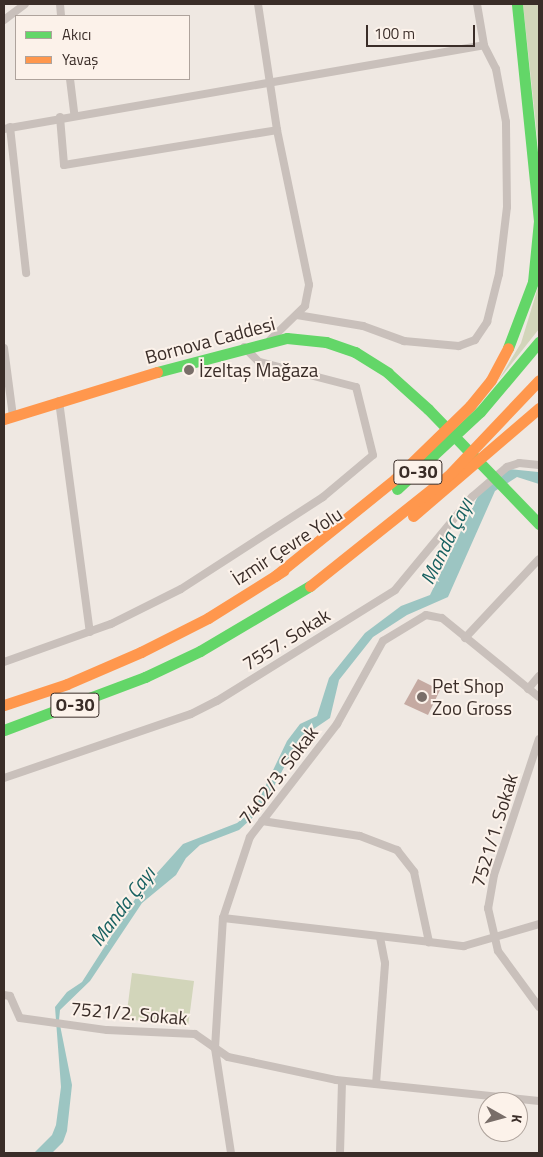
<!DOCTYPE html>
<html>
<head>
<meta charset="utf-8">
<style>
	body { margin:0 }
	#map { position:relative; width:543px; height:1157px; overflow:hidden; background:#efe8e2; font-family:"Titillium Web",sans-serif }
	div>[style] { position:absolute }
	[style*='--x'] { left:calc(var(--x)*1px); top:calc(var(--y)*1px); width:calc(var(--w)*1px); rotate:calc(var(--a)*1deg) }
	.green>* { inset:0; background:#d2d5ba }
	.water>* { inset:0; background:#9cc5c2 }
	.building>* { inset:0; background:#c5aaa2 }
	.street>* { height:8px; margin:-4px; padding:0 4px; transform-origin:4px; border-radius:4px; background:#c9c0bb }
	.fast>* { height:11px; margin:-5.5px; padding:0 5.5px; transform-origin:5.5px; border-radius:5.5px; background:#63d668 }
	.slow>* { height:11px; margin:-5.5px; padding:0 5.5px; transform-origin:5.5px; border-radius:5.5px; background:#ff974d }
	.dots>* { width:14px; height:14px; translate:-50% -50%; box-sizing:border-box; border:2px solid #fcf2ea; border-radius:50% }
	span { translate:-50% -50%; white-space:nowrap; text-align:center; line-height:1.15; -webkit-text-stroke:4px #fcf2ea; paint-order:stroke }
	.shield-label span { padding:1px 4px; background:#fcf2ea; border:1px solid; border-radius:4px; -webkit-text-stroke-width:0 }
	.shield-label { font-size:18px; color:#3a2d28; font-weight:700 }
	.street-label { font-size:19px; color:#3a2d28 }
	.poi-label { font-size:19px; color:#3a2d28 }
	.left { translate:0 -50%; text-align:left }
	.water-label { font-size:20px; color:#186161; font-style:italic }
	.frame { position:absolute; inset:0; border:5px solid #3a2d28; pointer-events:none }
	.legend { position:absolute; left:15px; top:15px; width:175px; height:65px; box-sizing:border-box; background:#fcf2ea; border:1px solid #aea39c; margin:0; padding:6px 9px; list-style:none; font-size:15px; color:#3a2d28 }
	.legend li { display:flex; align-items:center; gap:10px; height:25px }
	.legend b { width:25px; border:1px solid #aea39c }
	.north { position:absolute; left:478px; top:1092px; width:50px; height:50px; box-sizing:border-box; background:#fcf2ea; border:1px solid #aea39c; border-radius:50%; rotate:97deg; font-size:14px; font-weight:700; line-height:20px; text-align:center; color:#3a2d28 }
	.north::after { content:''; display:block; margin:auto; width:18px; height:22px; background:#796e69; clip-path:polygon(50% 0,100% 100%,50% 72%,0 100%) }
	.scale { position:absolute; left:366px; top:25px; width:109px; height:22px; box-sizing:border-box; border:2px solid #3a2d28; border-top:0; padding-left:6px; font-size:15px; line-height:18px; white-space:nowrap; color:#3a2d28; -webkit-text-stroke:4px #fcf2ea; paint-order:stroke }
</style>
</head>
<body>
<div id="map">
	<div class="green">
		<i style="clip-path:polygon(523px 4px,539px 4px,539px 154px)"></i>
		<i style="clip-path:polygon(539px 284px,539px 329px,498px 381px,521px 343px)"></i>
		<i style="clip-path:polygon(132px 973px,194px 981px,188px 1027px,126px 1019px)"></i>
	</div>
	<div class="water">
		<i style="clip-path:polygon(509px 469px,538px 472px,539px 484px,517px 477px,495px 491px,448px 597px,407px 615px,373px 637px,339px 680px,330px 718px,299px 739px,262px 809px,239px 830px,200px 845px,186px 858px,176px 875px,142px 903px,90px 981px,60px 1010px,59px 1020px,72px 1085px,67px 1131px,63px 1142px,52px 1153px,34px 1153px,52px 1135px,56px 1125px,61px 1087px,55px 1007px,67px 992px,82px 982px,139px 893px,183px 844px,237px 823px,254px 810px,287px 741px,300px 724px,317px 716px,329px 678px,365px 633px,401px 606px,430px 595px,478px 496px)"></i>
	</div>
	<div class="building">
		<i style="clip-path:polygon(418px 679px,440px 690px,428px 715px,404px 704px)"></i>
	</div>
	<div class="street">
		<i style="--x:60;--y:4;--w:12;--a:85"></i>
		<i style="--x:258;--y:4;--w:127;--a:81.4"></i>
		<i style="--x:277;--y:130;--w:158;--a:78.3"></i>
		<i style="--x:309;--y:285;--w:21;--a:101"></i>
		<i style="--x:305;--y:306;--w:49;--a:135.8"></i>
		<i style="--x:4;--y:20;--w:26;--a:-37"></i>
		<i style="--x:70;--y:79;--w:34;--a:83"></i>
		<i style="--x:60;--y:117;--w:48;--a:85.2"></i>
		<i style="--x:64;--y:165;--w:216;--a:-9.3"></i>
		<i style="--x:10;--y:127;--w:147;--a:83.7"></i>
		<i style="--x:4;--y:129;--w:487;--a:-9.9"></i>
		<i style="--x:297;--y:315;--w:67;--a:9.5"></i>
		<i style="--x:363;--y:326;--w:44;--a:20.1"></i>
		<i style="--x:404;--y:341;--w:55;--a:5.2"></i>
		<i style="--x:459;--y:346;--w:17;--a:-21"></i>
		<i style="--x:475;--y:340;--w:22;--a:-56"></i>
		<i style="--x:487;--y:322;--w:49;--a:-76"></i>
		<i style="--x:499;--y:274;--w:67;--a:-83.2"></i>
		<i style="--x:507;--y:207;--w:85;--a:-90.7"></i>
		<i style="--x:506;--y:122;--w:54;--a:-100.7"></i>
		<i style="--x:496;--y:69;--w:27;--a:-117"></i>
		<i style="--x:484;--y:45;--w:42;--a:-99.7"></i>
		<i style="--x:4;--y:348;--w:69;--a:82.5"></i>
		<i style="--x:59;--y:401;--w:233;--a:82.4"></i>
		<i style="--x:465;--y:638;--w:108;--a:-46.9"></i>
		<i style="--x:4;--y:662;--w:114;--a:-19.6"></i>
		<i style="--x:111;--y:624;--w:78;--a:-26.6"></i>
		<i style="--x:181;--y:589;--w:169;--a:-32.9"></i>
		<i style="--x:323;--y:497;--w:65;--a:-40"></i>
		<i style="--x:373;--y:455;--w:70;--a:-104"></i>
		<i style="--x:356;--y:387;--w:100;--a:-165.5"></i>
		<i style="--x:259;--y:362;--w:21;--a:-135"></i>
		<i style="--x:528;--y:689;--w:17;--a:-50"></i>
		<i style="--x:539;--y:739;--w:143;--a:108.3"></i>
		<i style="--x:494;--y:875;--w:34;--a:100"></i>
		<i style="--x:488;--y:908;--w:44;--a:76.9"></i>
		<i style="--x:498;--y:951;--w:69;--a:53.8"></i>
		<i style="--x:4;--y:778;--w:198;--a:-18.9"></i>
		<i style="--x:191;--y:714;--w:29;--a:-27"></i>
		<i style="--x:217;--y:701;--w:210;--a:-31.9"></i>
		<i style="--x:395;--y:590;--w:121;--a:-50.4"></i>
		<i style="--x:472;--y:497;--w:46;--a:-40.6"></i>
		<i style="--x:507;--y:467;--w:13;--a:-18"></i>
		<i style="--x:519;--y:463;--w:20;--a:6"></i>
		<i style="--x:262;--y:821;--w:99;--a:8.7"></i>
		<i style="--x:360;--y:836;--w:40;--a:21"></i>
		<i style="--x:397;--y:850;--w:28;--a:52"></i>
		<i style="--x:414;--y:872;--w:72;--a:77.9"></i>
		<i style="--x:429;--y:942;--w:35;--a:7"></i>
		<i style="--x:464;--y:946;--w:78;--a:-16.3"></i>
		<i style="--x:223;--y:918;--w:207;--a:6.6"></i>
		<i style="--x:4;--y:995;--w:6;--a:9"></i>
		<i style="--x:10;--y:996;--w:24;--a:66"></i>
		<i style="--x:20;--y:1018;--w:88;--a:7.9"></i>
		<i style="--x:107;--y:1030;--w:88;--a:2.6"></i>
		<i style="--x:195;--y:1034;--w:40;--a:34.9"></i>
		<i style="--x:228;--y:1057;--w:110;--a:12"></i>
		<i style="--x:336;--y:1080;--w:204;--a:5.9"></i>
		<i style="--x:376;--y:1084;--w:121;--a:-85.7"></i>
		<i style="--x:385;--y:963;--w:25;--a:-101"></i>
		<i style="--x:231;--y:1153;--w:106;--a:-98.7"></i>
		<i style="--x:215;--y:1048;--w:130;--a:-86.5"></i>
		<i style="--x:223;--y:918;--w:85;--a:-71.6"></i>
		<i style="--x:250;--y:837;--w:143;--a:-52.4"></i>
		<i style="--x:337;--y:724;--w:95;--a:-61"></i>
		<i style="--x:383;--y:641;--w:50;--a:-31.2"></i>
		<i style="--x:426;--y:615;--w:16;--a:11"></i>
		<i style="--x:442;--y:618;--w:125;--a:39.2"></i>
		<i style="--x:340;--y:1153;--w:72;--a:-88.4"></i>
	</div>
	<div class="fast">
		<i style="--x:508;--y:348;--w:71;--a:-69.3"></i>
		<i style="--x:533;--y:282;--w:61;--a:-84.4"></i>
		<i style="--x:539;--y:221;--w:218;--a:-95.8"></i>
		<i style="--x:157;--y:372;--w:134;--a:-14.7"></i>
		<i style="--x:287;--y:338;--w:39;--a:6"></i>
		<i style="--x:326;--y:342;--w:31;--a:19"></i>
		<i style="--x:355;--y:352;--w:39;--a:32"></i>
		<i style="--x:388;--y:373;--w:54;--a:42"></i>
		<i style="--x:428;--y:409;--w:160;--a:46"></i>
		<i style="--x:397;--y:489;--w:113;--a:-42.9"></i>
		<i style="--x:480;--y:412;--w:92;--a:-49.9"></i>
		<i style="--x:4;--y:730;--w:151;--a:-20.6"></i>
		<i style="--x:145;--y:677;--w:61;--a:-25.3"></i>
		<i style="--x:200;--y:651;--w:128;--a:-30.6"></i>
	</div>
	<div class="slow">
		<i style="--x:4;--y:419;--w:160;--a:-17.1"></i>
		<i style="--x:413;--y:516;--w:166;--a:-40.6"></i>
		<i style="--x:275;--y:576;--w:154;--a:-38.9"></i>
		<i style="--x:395;--y:479;--w:105;--a:-44.2"></i>
		<i style="--x:470;--y:406;--w:33;--a:-51"></i>
		<i style="--x:491;--y:380;--w:36;--a:-62"></i>
		<i style="--x:310;--y:586;--w:176;--a:-38.6"></i>
		<i style="--x:448;--y:476;--w:132;--a:-46.5"></i>
		<i style="--x:4;--y:705;--w:66;--a:-18.4"></i>
		<i style="--x:67;--y:684;--w:81;--a:-23.4"></i>
		<i style="--x:141;--y:652;--w:75;--a:-26.9"></i>
		<i style="--x:208;--y:618;--w:89;--a:-32.1"></i>
	</div>
	<div class="dots">
		<i style="left:189px;top:370px;background:#796e69"></i>
		<i style="left:422px;top:697px;background:#796e69"></i>
	</div>
	<div class="shield-label">
		<span style="left:418px;top:472px">O-30</span>
		<span style="left:75px;top:705px">O-30</span>
	</div>
	<div class="street-label">
		<span style="left:210px;top:340px;rotate:-15deg">Bornova Caddesi</span>
		<span style="left:287px;top:546px;rotate:-33deg">İzmir Çevre Yolu</span>
		<span style="left:286px;top:639px;rotate:-32deg">7557. Sokak</span>
		<span style="left:278px;top:775px;rotate:-53deg">7402/3. Sokak</span>
		<span style="left:494px;top:830px;rotate:-73deg">7521/1. Sokak</span>
		<span style="left:129px;top:1013px;rotate:5deg">7521/2. Sokak</span>
	</div>
	<div class="poi-label">
		<span class="left" style="left:199px;top:370px">İzeltaş Mağaza</span>
		<span class="left" style="left:432px;top:697px">Pet Shop<br>Zoo Gross</span>
	</div>
	<div class="water-label">
		<span style="left:446px;top:541px;rotate:-64deg">Manda Çayı</span>
		<span style="left:122px;top:906px;rotate:-53deg">Manda Çayı</span>
	</div>
	<div class="frame"></div>
	<ul class="legend">
	<li><b style="height:6px;background:#63d668"></b>Akıcı</li>
	<li><b style="height:6px;background:#ff974d"></b>Yavaş</li>
	</ul>
	<div class="north">K</div>
	<div class="scale">100 m</div>
</div>
</body>
</html>
